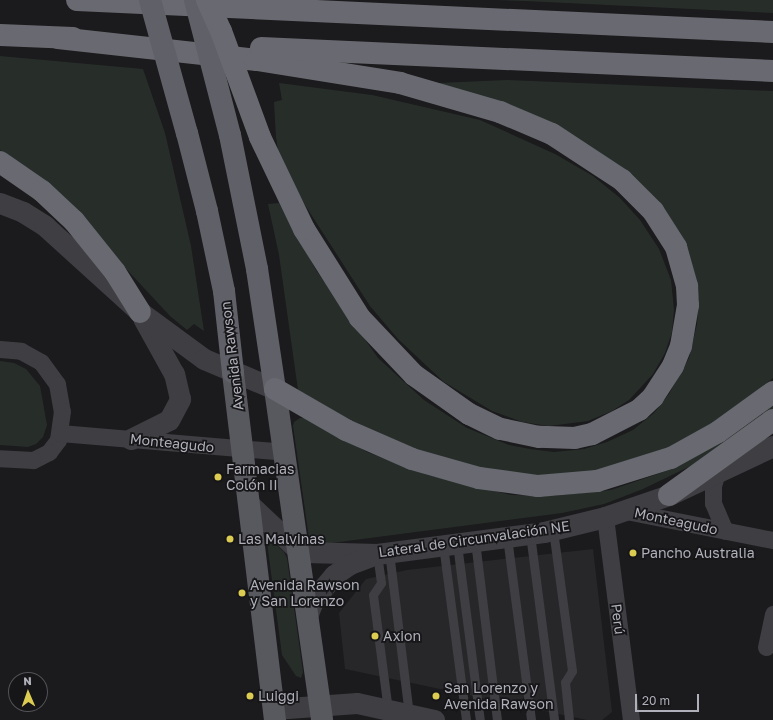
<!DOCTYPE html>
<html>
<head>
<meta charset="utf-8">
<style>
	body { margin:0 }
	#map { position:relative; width:773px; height:720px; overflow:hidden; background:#1b1a1c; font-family:"Golos Text",sans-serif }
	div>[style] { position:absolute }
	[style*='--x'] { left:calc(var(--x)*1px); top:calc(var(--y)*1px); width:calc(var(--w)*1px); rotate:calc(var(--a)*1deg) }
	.built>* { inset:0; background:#272729 }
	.green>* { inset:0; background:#272e2a }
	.service>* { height:9px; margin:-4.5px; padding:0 4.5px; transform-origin:4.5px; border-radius:4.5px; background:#3e3e43 }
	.minor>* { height:17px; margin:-8.5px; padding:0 8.5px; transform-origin:8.5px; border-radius:8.5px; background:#3e3e43 }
	.tertiary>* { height:21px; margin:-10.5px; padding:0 10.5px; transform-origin:10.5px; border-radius:10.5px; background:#3e3e43 }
	.primary>* { height:22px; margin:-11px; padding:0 11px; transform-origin:11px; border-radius:11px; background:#58585f }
	.trunk>* { height:22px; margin:-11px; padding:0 11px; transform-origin:11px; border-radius:11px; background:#606068 }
	.motorway>* { height:22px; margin:-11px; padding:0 11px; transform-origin:11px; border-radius:11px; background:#696971 }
	.trunk-bridge>* { height:22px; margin:-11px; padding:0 11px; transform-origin:11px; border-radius:11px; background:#606068 }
	.motorway-bridge>* { height:22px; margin:-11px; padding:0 11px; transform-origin:11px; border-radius:11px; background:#696971 }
	.dots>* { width:11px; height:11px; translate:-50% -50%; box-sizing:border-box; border:2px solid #161517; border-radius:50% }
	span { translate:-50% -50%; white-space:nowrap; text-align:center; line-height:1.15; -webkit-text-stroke:3.5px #161517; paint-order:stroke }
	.street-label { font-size:14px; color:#afb0ba }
	.poi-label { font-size:14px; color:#afb0ba }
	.left { translate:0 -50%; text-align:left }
	.north { position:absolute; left:8px; top:672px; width:40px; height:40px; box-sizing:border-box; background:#161517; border:1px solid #535358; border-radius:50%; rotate:358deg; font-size:11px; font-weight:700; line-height:16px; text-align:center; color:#afb0ba }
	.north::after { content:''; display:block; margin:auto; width:14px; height:18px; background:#dccd52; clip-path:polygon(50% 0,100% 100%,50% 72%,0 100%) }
	.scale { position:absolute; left:635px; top:694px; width:64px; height:18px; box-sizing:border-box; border:2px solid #afb0ba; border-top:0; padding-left:5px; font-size:12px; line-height:14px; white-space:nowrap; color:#afb0ba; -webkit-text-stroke:3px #161517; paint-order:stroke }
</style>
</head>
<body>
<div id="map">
	<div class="built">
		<i style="clip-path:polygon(593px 549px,612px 712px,602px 720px,587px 720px,345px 669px,339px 613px,366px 579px,407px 570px)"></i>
	</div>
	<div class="green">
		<i style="clip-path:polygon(495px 0,773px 0,773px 13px,525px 1px)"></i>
		<i style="clip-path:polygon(0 56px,143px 69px,165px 133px,191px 246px,204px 331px,194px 324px,187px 330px,170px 316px,117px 259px,10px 156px,0 150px)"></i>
		<i style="clip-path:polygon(507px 80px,773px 91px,773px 378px,730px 411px,675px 447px,615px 468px,547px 477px,448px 463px,344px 417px,298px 390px,279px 255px,268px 204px,279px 203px,316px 270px,378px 358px,424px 400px,467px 428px,509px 445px,530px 449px,554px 452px,584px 449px,607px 442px,633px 430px,654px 413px,669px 394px,689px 358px,697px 324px,699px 299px,659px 206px,438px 83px)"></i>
		<i style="clip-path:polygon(279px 83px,372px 95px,480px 120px,555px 154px,593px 176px,620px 198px,640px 220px,659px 249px,671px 280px,674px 310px,672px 332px,665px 353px,653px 374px,629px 400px,612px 411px,588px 421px,549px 426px,522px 422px,492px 411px,444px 382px,398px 339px,370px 306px,296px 191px,279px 157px,276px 137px,274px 102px,282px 100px)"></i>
		<i style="clip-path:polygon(0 361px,14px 363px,26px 369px,40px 386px,47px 425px,43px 437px,36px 444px,28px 447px,0 445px)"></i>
		<i style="clip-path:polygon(773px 403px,773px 410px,703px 460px,643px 489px,604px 504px,562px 513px,316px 545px,312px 544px,309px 538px,293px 426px,294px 422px,300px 418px,306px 418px,367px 452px,428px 475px,511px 495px,553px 496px,611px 490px,672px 469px)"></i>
		<i style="clip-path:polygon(266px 535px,284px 552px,287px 558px,303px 672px,301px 678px,296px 676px,282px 655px)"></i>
	</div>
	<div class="service">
		<i style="--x:553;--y:530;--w:142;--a:82.3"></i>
		<i style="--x:572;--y:671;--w:13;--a:122"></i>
		<i style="--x:565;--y:682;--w:38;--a:84"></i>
		<i style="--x:530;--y:534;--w:188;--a:82.6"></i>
		<i style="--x:507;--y:537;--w:185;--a:82.5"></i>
		<i style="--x:475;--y:541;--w:180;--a:83"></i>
		<i style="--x:457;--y:544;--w:177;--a:82.6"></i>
		<i style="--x:443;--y:545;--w:177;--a:82.5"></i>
		<i style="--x:389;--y:552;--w:164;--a:83"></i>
		<i style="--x:377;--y:554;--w:29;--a:82"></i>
		<i style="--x:381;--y:583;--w:14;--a:124"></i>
		<i style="--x:373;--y:595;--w:116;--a:82.6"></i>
	</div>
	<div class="minor">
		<i style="--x:0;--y:349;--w:21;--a:5"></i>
		<i style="--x:21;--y:351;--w:23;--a:29"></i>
		<i style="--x:41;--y:362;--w:27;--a:54"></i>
		<i style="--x:57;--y:384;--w:27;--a:80"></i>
		<i style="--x:62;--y:411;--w:29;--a:98"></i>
		<i style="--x:58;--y:440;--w:15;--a:127"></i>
		<i style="--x:49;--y:452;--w:18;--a:153"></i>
		<i style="--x:33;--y:460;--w:33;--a:-177"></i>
		<i style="--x:60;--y:433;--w:225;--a:4.8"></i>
		<i style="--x:719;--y:465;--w:22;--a:106"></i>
		<i style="--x:713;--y:486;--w:17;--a:90"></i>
		<i style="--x:713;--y:503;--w:30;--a:67"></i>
		<i style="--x:626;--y:511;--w:150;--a:11.2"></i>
		<i style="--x:605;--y:517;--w:205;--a:82.7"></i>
		<i style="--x:766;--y:647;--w:34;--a:-78"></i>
	</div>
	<div class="tertiary">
		<i style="--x:0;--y:203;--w:25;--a:21"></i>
		<i style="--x:23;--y:212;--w:26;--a:32"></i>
		<i style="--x:45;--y:226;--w:128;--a:42.2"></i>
		<i style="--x:140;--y:312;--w:79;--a:36.3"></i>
		<i style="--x:204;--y:359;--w:77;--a:22.9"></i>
		<i style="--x:131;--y:439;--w:42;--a:-26.6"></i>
		<i style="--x:169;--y:420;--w:24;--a:-62"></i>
		<i style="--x:180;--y:399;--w:26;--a:-103"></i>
		<i style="--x:174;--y:374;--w:64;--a:-119"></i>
		<i style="--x:249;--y:504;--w:66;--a:43.2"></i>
		<i style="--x:297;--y:549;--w:9;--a:21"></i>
		<i style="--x:305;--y:552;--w:72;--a:1.6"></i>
		<i style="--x:377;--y:554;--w:168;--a:-7.5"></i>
		<i style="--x:544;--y:532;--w:63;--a:-13.8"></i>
		<i style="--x:605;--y:517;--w:68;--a:-19"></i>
		<i style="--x:669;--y:495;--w:115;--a:-25.2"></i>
		<i style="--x:307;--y:616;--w:18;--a:-68"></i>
		<i style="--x:314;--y:599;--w:31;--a:-50"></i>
		<i style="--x:334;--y:575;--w:19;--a:-35"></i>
		<i style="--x:350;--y:564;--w:22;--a:-21"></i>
		<i style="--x:274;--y:709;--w:83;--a:-4.1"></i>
		<i style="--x:357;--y:703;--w:79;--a:12.4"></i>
	</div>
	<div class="primary">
		<i style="--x:233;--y:373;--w:350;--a:83.1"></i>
		<i style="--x:275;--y:389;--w:334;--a:81.9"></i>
	</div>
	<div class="trunk">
		<i style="--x:187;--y:133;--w:81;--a:75.6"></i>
		<i style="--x:207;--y:211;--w:82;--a:78"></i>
		<i style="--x:224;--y:291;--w:82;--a:83.7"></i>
		<i style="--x:230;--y:135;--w:137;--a:78.6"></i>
		<i style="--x:257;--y:269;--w:121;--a:81.5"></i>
	</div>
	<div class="motorway">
		<i style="--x:77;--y:0;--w:697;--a:2.63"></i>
		<i style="--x:0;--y:35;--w:73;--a:2.4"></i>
		<i style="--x:58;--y:38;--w:200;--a:6.3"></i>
		<i style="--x:257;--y:60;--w:145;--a:9.1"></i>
		<i style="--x:400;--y:83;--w:104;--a:16.2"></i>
		<i style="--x:500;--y:112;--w:56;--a:22.9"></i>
		<i style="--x:552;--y:134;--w:84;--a:33.3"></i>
		<i style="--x:622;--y:180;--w:44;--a:45"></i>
		<i style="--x:653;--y:211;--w:43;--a:57.4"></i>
		<i style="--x:676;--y:247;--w:41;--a:74.2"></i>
		<i style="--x:687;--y:286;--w:19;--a:87"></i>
		<i style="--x:688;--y:305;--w:42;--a:99.7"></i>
		<i style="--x:681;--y:346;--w:22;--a:112"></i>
		<i style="--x:673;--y:366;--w:37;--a:123"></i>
		<i style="--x:653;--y:397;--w:19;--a:137"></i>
		<i style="--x:639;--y:410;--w:53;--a:152.9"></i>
		<i style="--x:592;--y:434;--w:17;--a:167"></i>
		<i style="--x:575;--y:438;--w:36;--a:-178"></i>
		<i style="--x:539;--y:437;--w:40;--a:-168"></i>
		<i style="--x:500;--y:429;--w:34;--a:-154"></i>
		<i style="--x:469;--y:414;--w:67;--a:-144.7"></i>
		<i style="--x:414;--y:375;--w:79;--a:-133.5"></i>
		<i style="--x:360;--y:318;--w:105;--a:-122.2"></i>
		<i style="--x:304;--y:229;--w:102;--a:-115.6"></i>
		<i style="--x:261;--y:48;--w:513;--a:2.57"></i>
		<i style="--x:0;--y:162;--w:51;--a:34.6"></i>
		<i style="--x:42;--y:191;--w:44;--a:43.2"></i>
		<i style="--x:74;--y:221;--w:65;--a:51.2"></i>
		<i style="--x:115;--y:272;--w:47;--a:58"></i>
		<i style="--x:275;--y:389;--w:82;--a:30"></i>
		<i style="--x:346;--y:430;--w:72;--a:23.7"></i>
		<i style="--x:412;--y:459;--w:70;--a:15.8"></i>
		<i style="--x:479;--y:478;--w:60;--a:7.7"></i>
		<i style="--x:538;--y:486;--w:59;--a:-4.8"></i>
		<i style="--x:597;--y:481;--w:77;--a:-17.3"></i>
		<i style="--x:671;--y:458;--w:54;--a:-29"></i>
		<i style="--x:718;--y:432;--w:68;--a:-36"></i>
		<i style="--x:669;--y:495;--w:128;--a:-35.8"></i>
	</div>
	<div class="trunk-bridge">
		<i style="--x:150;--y:0;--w:138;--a:74.5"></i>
		<i style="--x:195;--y:0;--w:139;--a:75.5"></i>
	</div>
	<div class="motorway-bridge">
		<i style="--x:207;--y:0;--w:34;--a:66"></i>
		<i style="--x:221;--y:31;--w:113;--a:69.8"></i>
	</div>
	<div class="dots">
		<i style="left:218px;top:477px;background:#dccd52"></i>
		<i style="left:230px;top:539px;background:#dccd52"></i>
		<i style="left:633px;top:553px;background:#dccd52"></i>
		<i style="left:242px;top:593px;background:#dccd52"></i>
		<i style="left:375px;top:636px;background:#dccd52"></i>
		<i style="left:250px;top:696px;background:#dccd52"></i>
		<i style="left:436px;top:696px;background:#dccd52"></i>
	</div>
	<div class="street-label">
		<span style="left:232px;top:356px;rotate:-97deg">Avenida Rawson</span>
		<span style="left:172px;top:443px;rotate:6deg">Monteagudo</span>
		<span style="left:676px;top:521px;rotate:12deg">Monteagudo</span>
		<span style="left:474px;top:539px;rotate:-8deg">Lateral de Circunvalación NE</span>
		<span style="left:618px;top:619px;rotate:83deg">Perú</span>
	</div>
	<div class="poi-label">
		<span class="left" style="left:226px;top:477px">Farmacias<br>Colón II</span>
		<span class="left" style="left:238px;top:539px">Las Malvinas</span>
		<span class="left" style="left:641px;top:553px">Pancho Australia</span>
		<span class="left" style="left:250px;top:593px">Avenida Rawson<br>y San Lorenzo</span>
		<span class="left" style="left:383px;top:636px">Axion</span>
		<span class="left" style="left:444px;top:696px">San Lorenzo y<br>Avenida Rawson</span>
		<span class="left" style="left:258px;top:696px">Luiggi</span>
	</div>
	<div class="north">N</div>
	<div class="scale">20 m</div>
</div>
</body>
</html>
